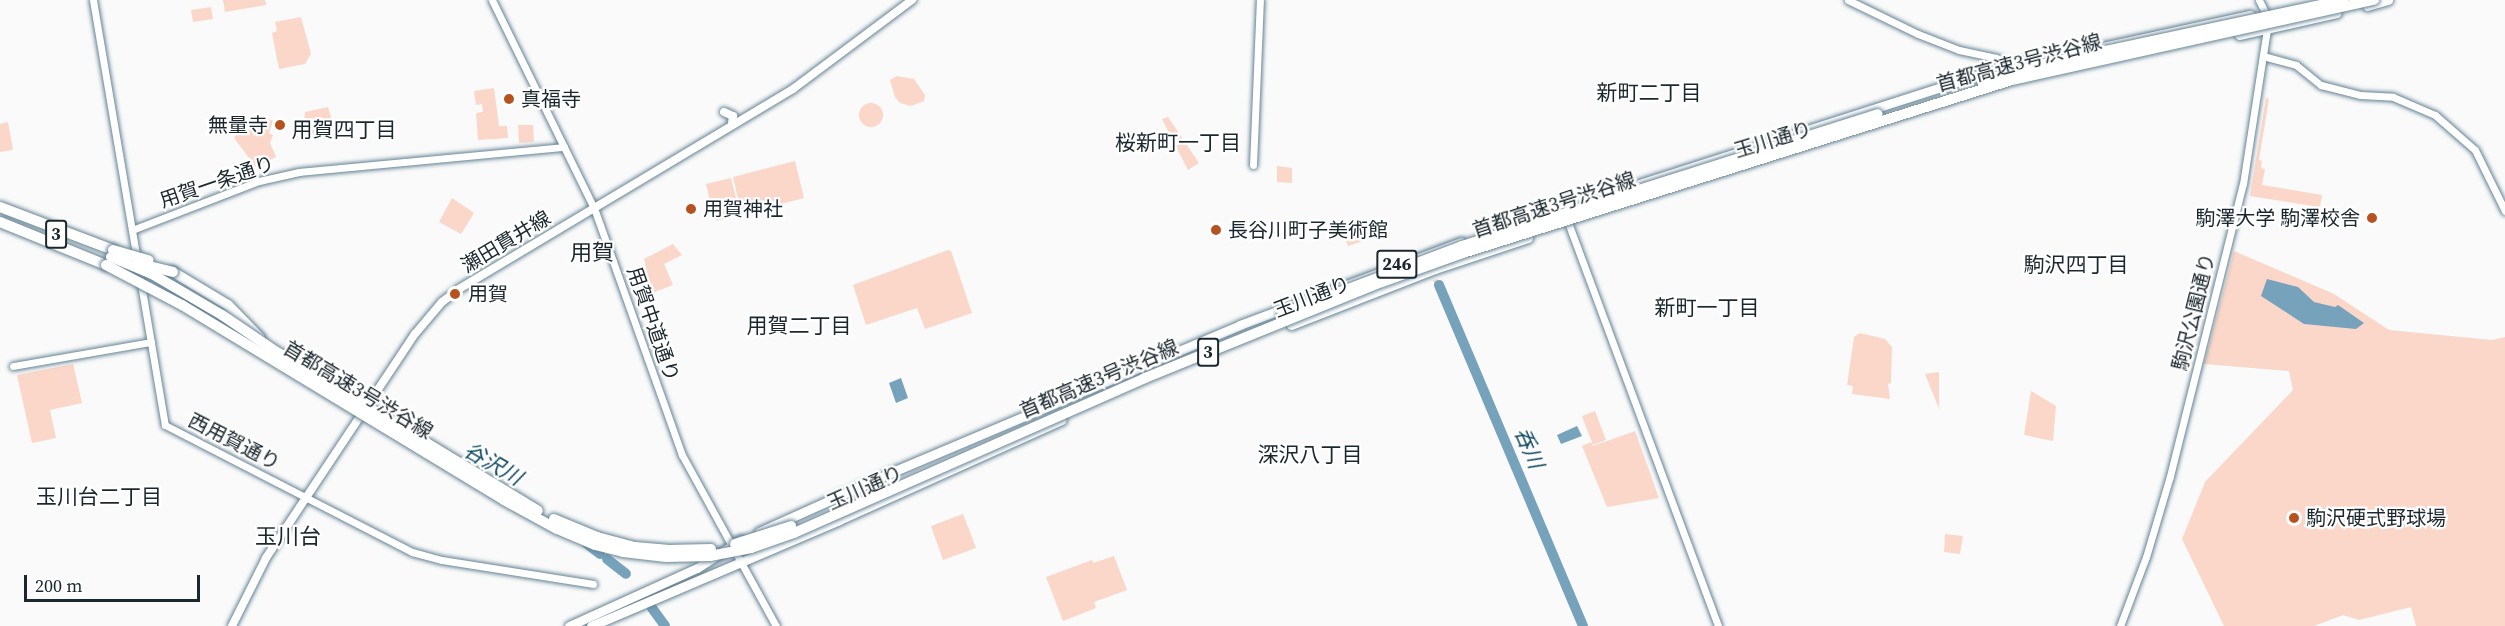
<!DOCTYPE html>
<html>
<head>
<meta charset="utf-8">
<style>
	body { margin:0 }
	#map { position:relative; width:2505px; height:626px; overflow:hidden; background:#fafafa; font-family:"Source Serif 4","Noto Sans JP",serif }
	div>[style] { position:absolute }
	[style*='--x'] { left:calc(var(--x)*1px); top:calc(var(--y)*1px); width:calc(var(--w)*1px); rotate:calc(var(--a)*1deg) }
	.green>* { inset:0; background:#fad7c9 }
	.round { border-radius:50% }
	.water>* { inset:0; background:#76a2bc }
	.river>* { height:10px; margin:-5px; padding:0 5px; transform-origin:5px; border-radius:5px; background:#76a2bc }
	.roads { filter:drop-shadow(0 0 2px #658395) drop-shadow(0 0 2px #658395) }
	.tertiary>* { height:7px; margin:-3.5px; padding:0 3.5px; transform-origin:3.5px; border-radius:3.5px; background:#fff }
	.secondary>* { height:8px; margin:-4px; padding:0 4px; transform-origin:4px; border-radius:4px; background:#fff }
	.trunk>* { height:9px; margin:-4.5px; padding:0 4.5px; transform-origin:4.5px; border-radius:4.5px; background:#fff }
	.motorway>* { height:10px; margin:-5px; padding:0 5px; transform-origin:5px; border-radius:5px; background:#fff }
	.bridges { filter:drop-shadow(0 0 2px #658395) drop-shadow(0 0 2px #658395) }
	.motorway-bridge>* { height:10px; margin:-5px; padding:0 5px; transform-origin:5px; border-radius:5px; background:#fff }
	.dots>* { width:16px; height:16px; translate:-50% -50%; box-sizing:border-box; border:3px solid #fff; border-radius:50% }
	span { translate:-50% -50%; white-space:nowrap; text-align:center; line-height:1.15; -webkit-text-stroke:4.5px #fff; paint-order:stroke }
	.shield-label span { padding:2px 4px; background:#fff; border:2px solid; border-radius:4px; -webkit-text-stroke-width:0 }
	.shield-label { font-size:18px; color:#1a272e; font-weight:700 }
	.street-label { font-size:20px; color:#1a272e }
	.poi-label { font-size:20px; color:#1a272e }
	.left { translate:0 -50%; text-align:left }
	.right { translate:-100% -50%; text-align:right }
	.neighbourhood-label { font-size:21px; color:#1a272e }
	.water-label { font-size:21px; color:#0d4762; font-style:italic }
	.quarter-label { font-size:22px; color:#1a272e }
	.scale { position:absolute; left:24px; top:575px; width:176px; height:27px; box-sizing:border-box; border:3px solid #1a272e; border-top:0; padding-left:8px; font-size:18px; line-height:21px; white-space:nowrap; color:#1a272e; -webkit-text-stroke:4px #fff; paint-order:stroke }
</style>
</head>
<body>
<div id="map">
	<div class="green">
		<i style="clip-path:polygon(223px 0,265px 0,266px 5px,225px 12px)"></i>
		<i style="clip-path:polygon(211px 7px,213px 19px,193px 22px,191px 10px)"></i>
		<i style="clip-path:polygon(301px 17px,311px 54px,305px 64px,279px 69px,272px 33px,277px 31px,275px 22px)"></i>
		<i style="clip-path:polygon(897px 76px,914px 79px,925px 95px,924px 101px,911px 106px,900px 103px,895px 97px,890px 80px)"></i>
		<i style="clip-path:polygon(494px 88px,499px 126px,507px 126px,508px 138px,478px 140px,476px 113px,483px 112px,482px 104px,476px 105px,474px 91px)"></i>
		<i style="clip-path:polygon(2266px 98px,2269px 99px,2259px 160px,2262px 161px,2261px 168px,2265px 169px,2262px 185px,2322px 195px,2320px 207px,2250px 196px)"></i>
		<i class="round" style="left:859px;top:103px;width:24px;height:24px"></i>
		<i style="clip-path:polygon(328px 107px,333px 124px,326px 139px,303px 130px,305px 112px)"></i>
		<i style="clip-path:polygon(1168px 117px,1199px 163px,1188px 170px,1162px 119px)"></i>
		<i style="clip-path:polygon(269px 119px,273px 121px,269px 133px,273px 135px,270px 143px,276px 157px,256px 167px,234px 138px,244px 123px,250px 121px,259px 126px)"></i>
		<i style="clip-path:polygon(8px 122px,13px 150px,0 152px,0 124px)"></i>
		<i style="clip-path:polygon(518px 125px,533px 125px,534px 142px,519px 143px)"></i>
		<i style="clip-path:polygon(795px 161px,804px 198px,716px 221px,715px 214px,740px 207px,733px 177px)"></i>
		<i style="clip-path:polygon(1277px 166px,1292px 168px,1292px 183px,1277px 182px)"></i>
		<i style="clip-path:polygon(731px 178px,738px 206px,713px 213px,706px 184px)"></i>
		<i style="clip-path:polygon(452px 198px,474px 213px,461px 234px,439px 222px)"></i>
		<i style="clip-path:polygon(1360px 220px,1369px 239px,1348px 246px,1341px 228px)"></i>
		<i style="clip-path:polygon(673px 244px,682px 255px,664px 264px,673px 285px,652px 293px,644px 259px)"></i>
		<i style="clip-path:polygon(948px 250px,951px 251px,972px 313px,925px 329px,917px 308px,866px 325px,853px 285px)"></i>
		<i style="clip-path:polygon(2234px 251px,2334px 294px,2389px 330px,2492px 340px,2505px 337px,2505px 626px,2416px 626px,2411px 607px,2359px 620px,2343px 615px,2314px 626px,2224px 626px,2182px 539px,2205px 482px,2293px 390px,2289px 371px,2204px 364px)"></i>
		<i style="clip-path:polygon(1438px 279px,1478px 372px,1540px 521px,1535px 523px,1532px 517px,1433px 280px)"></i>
		<i style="clip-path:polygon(1860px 333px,1885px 339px,1892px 347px,1891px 383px,1888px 384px,1890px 399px,1852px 394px,1853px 386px,1847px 385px,1854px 337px)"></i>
		<i style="clip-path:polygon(73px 364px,82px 403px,50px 410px,56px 438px,32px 443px,17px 375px)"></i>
		<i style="clip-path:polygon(1939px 372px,1939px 405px,1940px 411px,1925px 374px)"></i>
		<i style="clip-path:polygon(2031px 391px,2056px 406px,2053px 441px,2024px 435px)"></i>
		<i style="clip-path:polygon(1595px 411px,1606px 440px,1593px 445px,1582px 416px)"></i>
		<i style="clip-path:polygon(1635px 431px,1659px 498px,1607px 507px,1582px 446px,1591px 442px,1593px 446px)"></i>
		<i style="clip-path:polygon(963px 514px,976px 548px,943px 560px,931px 526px)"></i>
		<i style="clip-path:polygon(1945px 534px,1963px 536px,1960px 554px,1944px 552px)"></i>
		<i style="clip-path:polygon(1546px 535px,1563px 576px,1584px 626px,1578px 626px,1541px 536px)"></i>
		<i style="clip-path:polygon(1114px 556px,1127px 590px,1094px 602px,1096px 608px,1063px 621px,1046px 577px,1092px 560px,1093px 563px)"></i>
	</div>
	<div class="water">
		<i style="clip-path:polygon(2267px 279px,2298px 287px,2314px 302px,2335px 307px,2338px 305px,2364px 323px,2356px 329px,2304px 324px,2261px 296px)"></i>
		<i style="clip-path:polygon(901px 378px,908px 398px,896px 403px,889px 383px)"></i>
		<i style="clip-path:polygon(1577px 426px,1582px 436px,1561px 444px,1557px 435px)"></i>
	</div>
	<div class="river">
		<i style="--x:1439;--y:285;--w:370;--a:67.1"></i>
		<i style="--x:586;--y:543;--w:18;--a:38"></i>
		<i style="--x:607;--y:559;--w:24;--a:38"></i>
		<i style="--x:652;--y:608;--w:22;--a:54"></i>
	</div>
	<div class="roads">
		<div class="tertiary">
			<i style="--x:93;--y:0;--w:431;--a:80.4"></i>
			<i style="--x:165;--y:425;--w:278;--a:27.2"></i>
			<i style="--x:412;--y:552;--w:31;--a:15"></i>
			<i style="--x:442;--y:560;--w:153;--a:9"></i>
			<i style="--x:492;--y:0;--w:232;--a:63.9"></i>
			<i style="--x:594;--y:208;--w:262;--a:70.4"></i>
			<i style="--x:682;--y:455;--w:195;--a:61.2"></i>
			<i style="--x:1848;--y:0;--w:78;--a:25.9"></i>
			<i style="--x:1918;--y:34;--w:44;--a:21.3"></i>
			<i style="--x:1959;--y:50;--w:38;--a:12"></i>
			<i style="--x:1996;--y:58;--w:17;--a:24"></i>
			<i style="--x:2263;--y:56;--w:34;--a:15"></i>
			<i style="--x:2296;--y:65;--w:32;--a:39"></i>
			<i style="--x:2321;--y:85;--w:40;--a:14.4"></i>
			<i style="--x:2360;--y:95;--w:33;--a:3"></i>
			<i style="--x:2393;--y:97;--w:46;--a:23.2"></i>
			<i style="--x:2435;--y:115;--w:53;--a:41.2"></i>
			<i style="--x:2475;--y:150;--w:68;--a:63.8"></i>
			<i style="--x:1253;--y:165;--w:165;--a:-87.6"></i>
			<i style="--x:1569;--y:225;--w:428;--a:69.6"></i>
			<i style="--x:132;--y:230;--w:136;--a:-21.1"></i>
			<i style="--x:259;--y:181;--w:41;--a:-12.7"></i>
			<i style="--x:299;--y:172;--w:266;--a:-5.4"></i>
			<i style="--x:13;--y:366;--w:140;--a:-9.9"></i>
			<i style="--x:2120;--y:626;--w:74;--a:-69.4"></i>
			<i style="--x:2146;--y:557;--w:84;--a:-73.5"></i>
			<i style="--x:2170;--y:476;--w:301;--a:-76"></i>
			<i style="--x:2243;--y:184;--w:157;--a:-81.2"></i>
			<i style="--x:2267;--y:29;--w:17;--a:-97"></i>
			<i style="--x:2265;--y:12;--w:13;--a:-117"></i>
		</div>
		<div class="secondary">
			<i style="--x:724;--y:112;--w:10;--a:24"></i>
			<i style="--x:733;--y:116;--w:7;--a:98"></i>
			<i style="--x:232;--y:626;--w:76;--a:-63.4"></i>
			<i style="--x:266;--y:558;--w:269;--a:-56.4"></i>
			<i style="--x:415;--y:334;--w:42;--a:-49.8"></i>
			<i style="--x:442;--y:302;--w:21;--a:-37"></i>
			<i style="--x:459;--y:289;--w:389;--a:-30.9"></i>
			<i style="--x:793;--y:89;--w:149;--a:-36.8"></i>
		</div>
		<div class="trunk">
			<i style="--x:2367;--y:6;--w:22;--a:-16"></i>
			<i style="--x:2239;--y:35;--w:100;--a:-12.7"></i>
			<i style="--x:1608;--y:194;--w:428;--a:-17.8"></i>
			<i style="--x:2015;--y:63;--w:28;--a:-6"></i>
			<i style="--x:2043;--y:60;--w:212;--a:-12.3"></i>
			<i style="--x:1291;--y:325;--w:155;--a:-21.3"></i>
			<i style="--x:1435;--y:269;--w:98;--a:-18.4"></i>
			<i style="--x:759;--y:532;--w:144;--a:-24.2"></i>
			<i style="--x:890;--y:473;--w:380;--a:-22.9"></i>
			<i style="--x:1240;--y:325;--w:236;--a:-20.6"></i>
			<i style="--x:569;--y:626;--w:141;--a:-24.4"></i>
			<i style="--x:697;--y:568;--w:52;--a:-32.5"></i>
			<i style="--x:591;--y:626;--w:270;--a:-23.1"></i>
			<i style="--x:839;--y:520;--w:244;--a:-24.2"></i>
		</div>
		<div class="motorway">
			<i style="--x:0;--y:207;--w:121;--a:20.8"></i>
			<i style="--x:0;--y:222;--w:114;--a:22.1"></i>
			<i style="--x:173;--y:272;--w:64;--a:31"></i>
			<i style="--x:228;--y:305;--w:46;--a:45.9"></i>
		</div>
	</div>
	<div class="bridges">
		<div class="motorway-bridge">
			<i style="--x:1982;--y:81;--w:65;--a:-15.1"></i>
			<i style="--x:2045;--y:64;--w:305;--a:-12.1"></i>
			<i style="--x:113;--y:250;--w:37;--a:16"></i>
			<i style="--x:111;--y:257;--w:44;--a:22.5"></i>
			<i style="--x:152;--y:274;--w:81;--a:30.4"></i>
			<i style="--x:222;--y:315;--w:60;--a:34.2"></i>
			<i style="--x:272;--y:349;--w:311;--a:31.3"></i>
			<i style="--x:137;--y:263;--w:37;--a:14"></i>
			<i style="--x:106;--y:265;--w:86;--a:27.8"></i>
			<i style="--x:182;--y:305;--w:376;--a:31.2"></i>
			<i style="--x:504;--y:500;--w:60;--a:28.7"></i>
			<i style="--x:557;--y:529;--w:41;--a:22.8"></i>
			<i style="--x:595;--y:545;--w:29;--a:14"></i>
			<i style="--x:623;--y:552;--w:43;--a:6.6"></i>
			<i style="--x:666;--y:557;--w:44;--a:-1.3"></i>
			<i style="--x:710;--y:556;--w:42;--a:-11"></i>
			<i style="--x:751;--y:548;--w:46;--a:-19.2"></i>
			<i style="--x:794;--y:533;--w:384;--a:-23.8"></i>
			<i style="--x:1145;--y:378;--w:256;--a:-22.1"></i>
			<i style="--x:1382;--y:282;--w:86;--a:-19.7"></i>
			<i style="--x:1463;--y:253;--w:576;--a:-17.49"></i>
			<i style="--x:2012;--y:80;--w:371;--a:-12.5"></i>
			<i style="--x:1282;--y:314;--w:192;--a:-20.7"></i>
			<i style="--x:1462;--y:246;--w:436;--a:-17.6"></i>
			<i style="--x:554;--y:519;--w:47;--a:22.7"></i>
			<i style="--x:597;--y:537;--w:39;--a:15"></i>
			<i style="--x:635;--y:547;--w:32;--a:5"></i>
			<i style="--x:667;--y:550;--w:44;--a:-1.3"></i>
			<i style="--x:735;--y:544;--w:59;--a:-17.8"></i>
		</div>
	</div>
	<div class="dots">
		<i style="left:509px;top:99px;background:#b75220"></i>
		<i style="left:280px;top:125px;background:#b75220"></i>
		<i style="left:691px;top:209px;background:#b75220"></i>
		<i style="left:2372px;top:218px;background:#b75220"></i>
		<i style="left:1216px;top:230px;background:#b75220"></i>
		<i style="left:455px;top:294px;background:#b75220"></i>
		<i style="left:2294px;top:518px;background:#b75220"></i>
	</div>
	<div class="shield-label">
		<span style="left:56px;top:234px">3</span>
		<span style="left:1397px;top:264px">246</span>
		<span style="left:1208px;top:352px">3</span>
	</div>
	<div class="street-label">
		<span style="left:2019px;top:63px;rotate:-15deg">首都高速3号渋谷線</span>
		<span style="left:1773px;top:140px;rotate:-17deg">玉川通り</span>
		<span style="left:217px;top:182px;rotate:-19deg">用賀一条通り</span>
		<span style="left:1554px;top:205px;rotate:-18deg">首都高速3号渋谷線</span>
		<span style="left:506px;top:242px;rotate:-31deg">瀬田貫井線</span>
		<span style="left:1312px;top:297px;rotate:-21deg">玉川通り</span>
		<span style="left:2194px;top:312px;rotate:-76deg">駒沢公園通り</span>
		<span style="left:653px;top:324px;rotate:71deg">用賀中道通り</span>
		<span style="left:1099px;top:379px;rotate:-23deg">首都高速3号渋谷線</span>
		<span style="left:358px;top:390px;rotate:31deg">首都高速3号渋谷線</span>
		<span style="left:234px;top:442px;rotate:27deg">西用賀通り</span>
		<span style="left:865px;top:488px;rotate:-24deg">玉川通り</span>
	</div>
	<div class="poi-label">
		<span class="left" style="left:521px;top:99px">真福寺</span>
		<span class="right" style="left:268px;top:125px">無量寺</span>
		<span class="left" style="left:703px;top:209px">用賀神社</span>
		<span class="right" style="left:2360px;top:218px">駒澤大学 駒澤校舎</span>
		<span class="left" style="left:1228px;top:230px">長谷川町子美術館</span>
		<span class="left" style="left:468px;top:294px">用賀</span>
		<span class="left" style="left:2306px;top:518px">駒沢硬式野球場</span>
	</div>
	<div class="neighbourhood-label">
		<span style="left:1649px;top:93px">新町二丁目</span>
		<span style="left:344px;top:130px">用賀四丁目</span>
		<span style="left:1178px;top:143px">桜新町一丁目</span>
		<span style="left:2076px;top:265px">駒沢四丁目</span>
		<span style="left:1707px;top:308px">新町一丁目</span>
		<span style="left:799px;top:326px">用賀二丁目</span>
		<span style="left:1310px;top:455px">深沢八丁目</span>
		<span style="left:99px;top:497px">玉川台二丁目</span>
	</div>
	<div class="water-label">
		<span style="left:1529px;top:448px;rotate:67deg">呑川</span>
		<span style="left:493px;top:464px;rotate:30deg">谷沢川</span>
	</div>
	<div class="quarter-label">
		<span style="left:592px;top:253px">用賀</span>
		<span style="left:288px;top:537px">玉川台</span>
	</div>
	<div class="scale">200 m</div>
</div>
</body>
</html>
